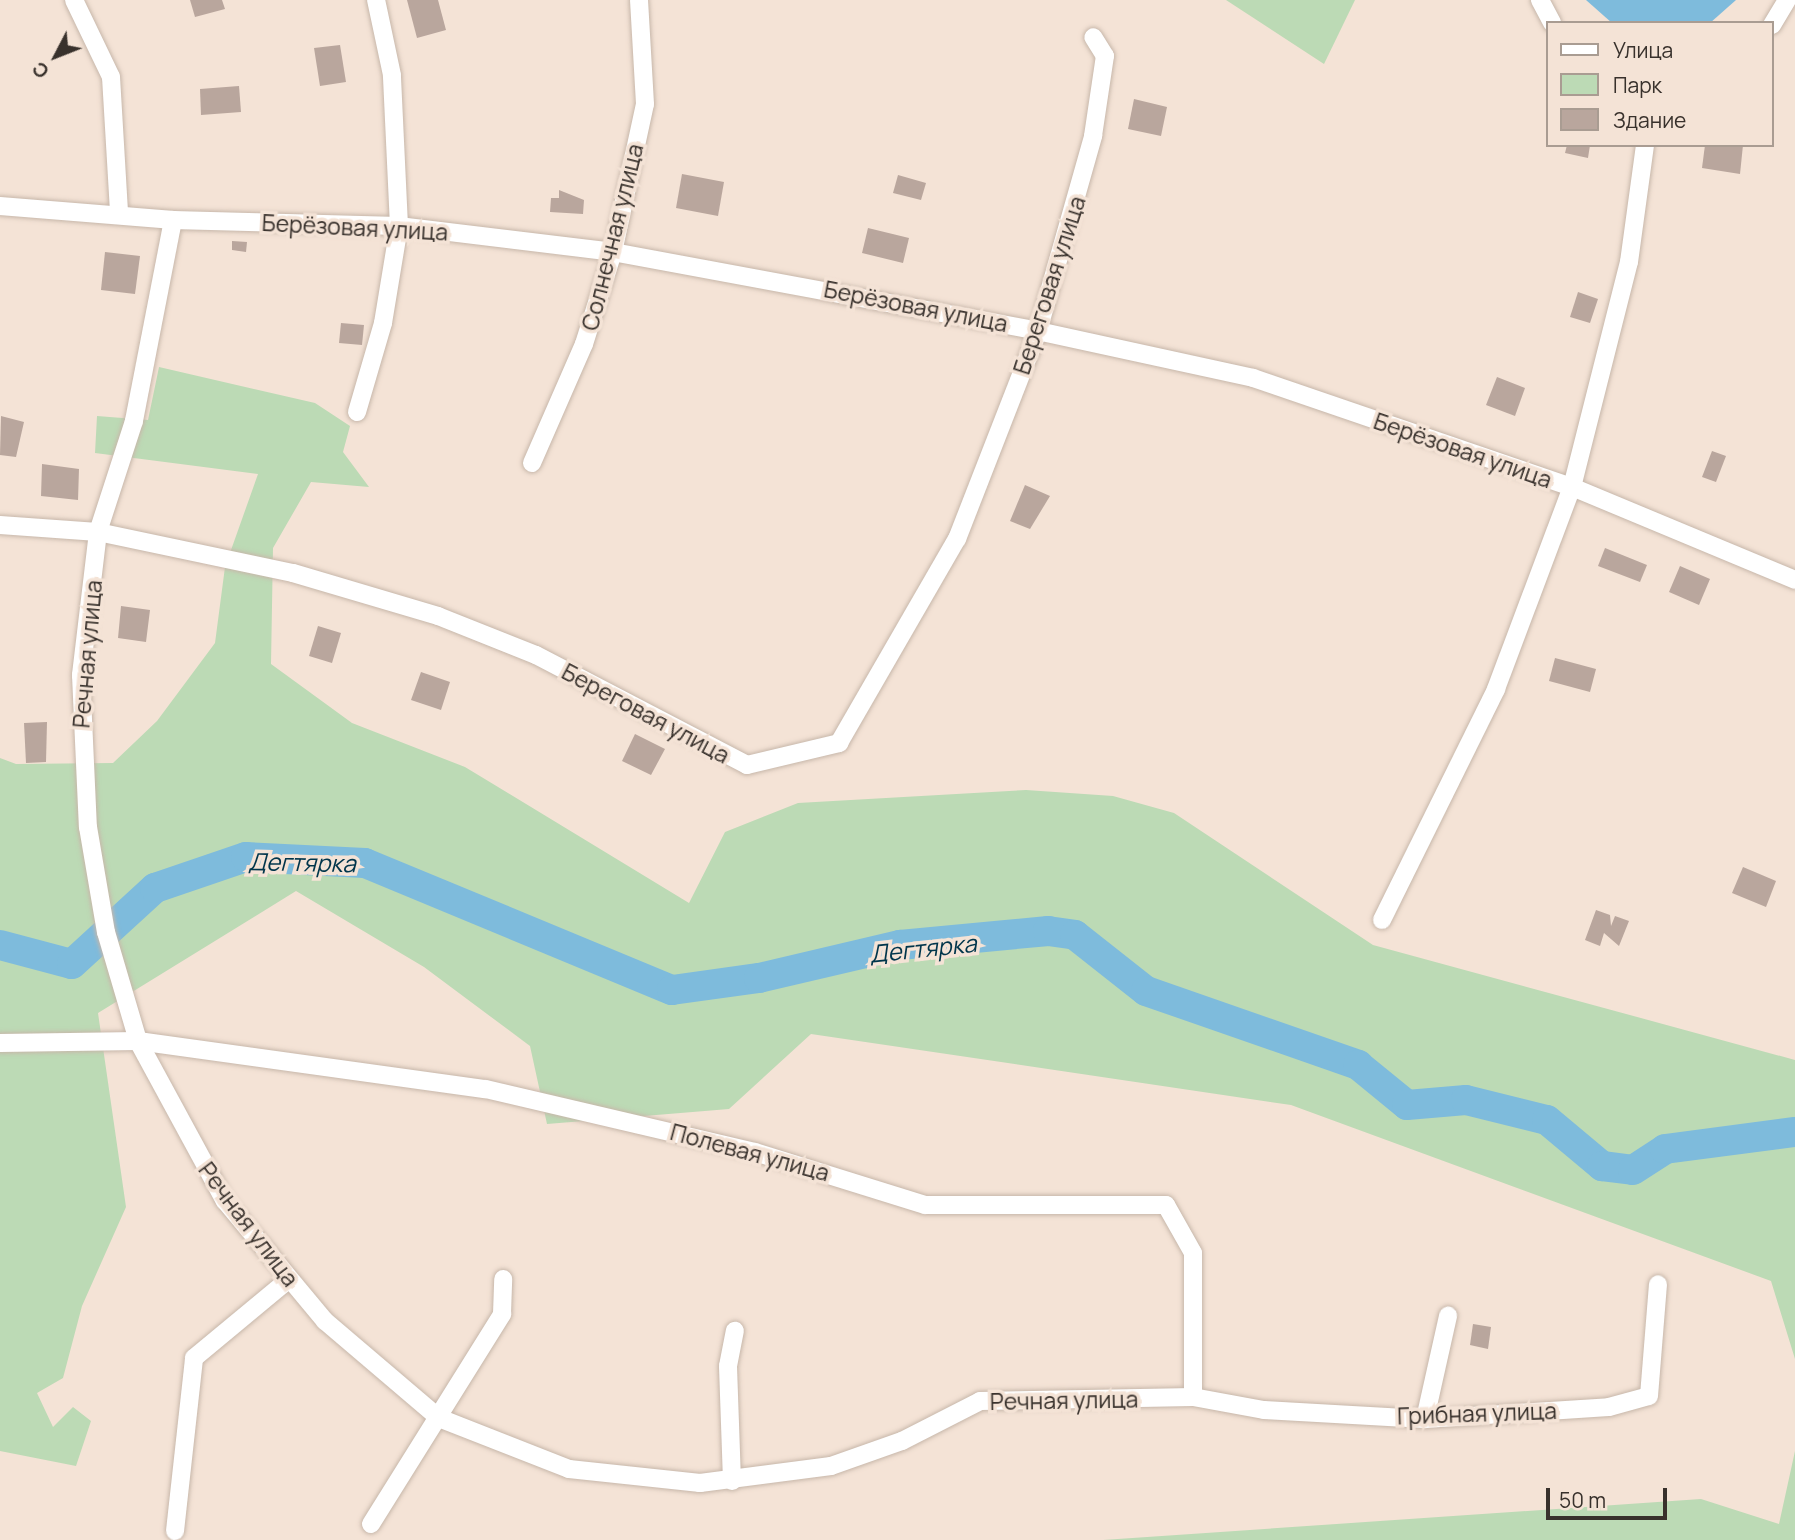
<!DOCTYPE html>
<html>
<head>
<meta charset="utf-8">
<style>
	body { margin:0 }
	#map { position:relative; width:1795px; height:1540px; overflow:hidden; background:#f4e3d6; font-family:Manrope,sans-serif }
	div>[style] { position:absolute }
	[style*='--x'] { left:calc(var(--x)*1px); top:calc(var(--y)*1px); width:calc(var(--w)*1px); rotate:calc(var(--a)*1deg) }
	.green>* { inset:0; background:#bcdab5 }
	.water>* { inset:0; background:#7ebbdc }
	.river>* { height:30px; margin:-15px; padding:0 15px; transform-origin:15px; border-radius:15px; background:#7ebbdc }
	.building>* { inset:0; background:#b9a69d }
	.roads { filter:drop-shadow(0 0 2px #c7b7aa) drop-shadow(0 0 2px #c7b7aa) }
	.minor>* { height:18px; margin:-9px; padding:0 9px; transform-origin:9px; border-radius:9px; background:#fff }
	span { translate:-50% -50%; white-space:nowrap; text-align:center; line-height:1.15; -webkit-text-stroke:7px #f4e3d6; paint-order:stroke }
	.street-label { font-size:23px; color:#38312c }
	.water-label { font-size:24px; color:#00354b; font-style:italic }
	.legend { position:absolute; left:1546px; top:21px; width:228px; height:126px; box-sizing:border-box; background:#f4e3d6; border:2px solid #a99c92; margin:0; padding:9px 12px; list-style:none; font-size:21px; color:#38312c }
	.legend li { display:flex; align-items:center; gap:14px; height:35px }
	.legend b { width:35px; border:2px solid #a99c92 }
	.north { position:absolute; left:21px; top:21px; width:70px; height:70px; -webkit-text-stroke:5px #f4e3d6; paint-order:stroke; rotate:228deg; font-size:19px; font-weight:700; line-height:28px; text-align:center; color:#38312c }
	.north::after { content:''; display:block; margin:auto; width:24px; height:32px; background:#38312c; clip-path:polygon(50% 0,100% 100%,50% 72%,0 100%) }
	.scale { position:absolute; left:1546px; top:1488px; width:121px; height:32px; box-sizing:border-box; border:4px solid #38312c; border-top:0; padding-left:9px; font-size:21px; line-height:24px; white-space:nowrap; color:#38312c; -webkit-text-stroke:5px #f4e3d6; paint-order:stroke }
</style>
</head>
<body>
<div id="map">
	<div class="green">
		<i style="clip-path:polygon(1226px 0,1355px 0,1324px 64px)"></i>
		<i style="clip-path:polygon(159px 367px,315px 403px,350px 426px,343px 452px,369px 487px,311px 482px,273px 548px,271px 664px,352px 723px,465px 767px,689px 903px,725px 832px,798px 803px,1026px 790px,1113px 796px,1174px 813px,1373px 945px,1795px 1060px,1795px 1359px,1771px 1281px,1291px 1105px,811px 1034px,729px 1109px,547px 1124px,530px 1046px,424px 967px,296px 891px,98px 1013px,126px 1207px,82px 1306px,63px 1378px,37px 1393px,53px 1427px,73px 1407px,91px 1421px,76px 1466px,0 1451px,0 758px,16px 764px,113px 763px,157px 721px,215px 643px,225px 567px,258px 474px,95px 453px,97px 416px,148px 420px)"></i>
		<i style="clip-path:polygon(1795px 1451px,1795px 1540px,1103px 1540px,1701px 1499px,1779px 1524px)"></i>
	</div>
	<div class="water">
		<i style="clip-path:polygon(1586px 0,1736px 0,1710px 23px,1612px 23px)"></i>
	</div>
	<div class="river">
		<i style="--x:0;--y:945;--w:74;--a:14.8"></i>
		<i style="--x:72;--y:964;--w:113;--a:-42.5"></i>
		<i style="--x:155;--y:888;--w:96;--a:-18.8"></i>
		<i style="--x:246;--y:857;--w:119;--a:2.9"></i>
		<i style="--x:365;--y:863;--w:332;--a:22.5"></i>
		<i style="--x:672;--y:990;--w:88;--a:-7.9"></i>
		<i style="--x:759;--y:978;--w:145;--a:-13.2"></i>
		<i style="--x:900;--y:945;--w:149;--a:-5.4"></i>
		<i style="--x:1048;--y:931;--w:27;--a:8"></i>
		<i style="--x:1075;--y:935;--w:90;--a:38.3"></i>
		<i style="--x:1146;--y:991;--w:225;--a:19.2"></i>
		<i style="--x:1358;--y:1065;--w:63;--a:39.2"></i>
		<i style="--x:1407;--y:1105;--w:59;--a:-4.8"></i>
		<i style="--x:1466;--y:1100;--w:83;--a:13.9"></i>
		<i style="--x:1547;--y:1120;--w:72;--a:39.9"></i>
		<i style="--x:1602;--y:1166;--w:31;--a:7"></i>
		<i style="--x:1633;--y:1170;--w:38;--a:-33"></i>
		<i style="--x:1665;--y:1149;--w:131;--a:-7.5"></i>
	</div>
	<div class="building">
		<i style="clip-path:polygon(190px 0,222px 0,225px 9px,195px 17px)"></i>
		<i style="clip-path:polygon(407px 0,438px 0,446px 30px,417px 38px)"></i>
		<i style="clip-path:polygon(340px 45px,346px 82px,320px 86px,314px 48px)"></i>
		<i style="clip-path:polygon(239px 86px,241px 112px,201px 115px,200px 89px)"></i>
		<i style="clip-path:polygon(1134px 99px,1167px 107px,1161px 136px,1128px 129px)"></i>
		<i style="clip-path:polygon(1567px 145px,1590px 145px,1588px 158px,1565px 153px)"></i>
		<i style="clip-path:polygon(1705px 145px,1743px 145px,1740px 174px,1702px 168px)"></i>
		<i style="clip-path:polygon(682px 174px,724px 182px,718px 216px,676px 208px)"></i>
		<i style="clip-path:polygon(898px 175px,926px 183px,921px 200px,893px 193px)"></i>
		<i style="clip-path:polygon(559px 190px,584px 200px,583px 214px,550px 212px,551px 198px,559px 198px)"></i>
		<i style="clip-path:polygon(868px 228px,909px 238px,903px 263px,862px 253px)"></i>
		<i style="clip-path:polygon(232px 241px,247px 242px,246px 252px,232px 250px)"></i>
		<i style="clip-path:polygon(105px 252px,140px 256px,135px 294px,101px 290px)"></i>
		<i style="clip-path:polygon(1578px 292px,1598px 299px,1590px 323px,1570px 317px)"></i>
		<i style="clip-path:polygon(341px 323px,364px 325px,362px 345px,339px 343px)"></i>
		<i style="clip-path:polygon(1497px 377px,1525px 388px,1515px 416px,1486px 405px)"></i>
		<i style="clip-path:polygon(1px 416px,24px 422px,16px 457px,0 455px)"></i>
		<i style="clip-path:polygon(1712px 451px,1726px 456px,1716px 482px,1702px 477px)"></i>
		<i style="clip-path:polygon(42px 464px,79px 469px,78px 500px,41px 496px)"></i>
		<i style="clip-path:polygon(1025px 485px,1050px 496px,1030px 529px,1010px 521px)"></i>
		<i style="clip-path:polygon(1605px 548px,1647px 565px,1640px 582px,1598px 566px)"></i>
		<i style="clip-path:polygon(1680px 566px,1710px 579px,1699px 605px,1669px 592px)"></i>
		<i style="clip-path:polygon(121px 606px,150px 610px,146px 642px,118px 638px)"></i>
		<i style="clip-path:polygon(318px 626px,341px 633px,332px 663px,309px 656px)"></i>
		<i style="clip-path:polygon(1555px 658px,1596px 669px,1590px 692px,1549px 681px)"></i>
		<i style="clip-path:polygon(421px 672px,450px 682px,441px 710px,411px 700px)"></i>
		<i style="clip-path:polygon(47px 722px,46px 762px,26px 763px,24px 723px)"></i>
		<i style="clip-path:polygon(635px 734px,665px 749px,651px 775px,622px 761px)"></i>
		<i style="clip-path:polygon(1743px 867px,1776px 881px,1766px 907px,1732px 893px)"></i>
		<i style="clip-path:polygon(1596px 910px,1610px 915px,1611px 926px,1615px 916px,1629px 921px,1619px 946px,1604px 933px,1600px 946px,1585px 940px)"></i>
		<i style="clip-path:polygon(1473px 1324px,1491px 1327px,1488px 1349px,1470px 1345px)"></i>
	</div>
	<div class="roads">
		<div class="minor">
			<i style="--x:74;--y:0;--w:85;--a:64.3"></i>
			<i style="--x:111;--y:77;--w:136;--a:86.6"></i>
			<i style="--x:1540;--y:0;--w:26;--a:62"></i>
			<i style="--x:1772;--y:25;--w:29;--a:-59"></i>
			<i style="--x:0;--y:206;--w:174;--a:4.6"></i>
			<i style="--x:173;--y:220;--w:226;--a:1.5"></i>
			<i style="--x:399;--y:226;--w:216;--a:6.9"></i>
			<i style="--x:613;--y:252;--w:432;--a:10.5"></i>
			<i style="--x:1038;--y:331;--w:220;--a:12.3"></i>
			<i style="--x:1253;--y:378;--w:337;--a:18.9"></i>
			<i style="--x:1572;--y:487;--w:242;--a:22.6"></i>
			<i style="--x:173;--y:220;--w:205;--a:101"></i>
			<i style="--x:134;--y:421;--w:117;--a:108"></i>
			<i style="--x:98;--y:532;--w:144;--a:96.8"></i>
			<i style="--x:81;--y:675;--w:152;--a:87.4"></i>
			<i style="--x:88;--y:827;--w:107;--a:80.3"></i>
			<i style="--x:106;--y:932;--w:114;--a:73.6"></i>
			<i style="--x:138;--y:1041;--w:182;--a:61.5"></i>
			<i style="--x:225;--y:1201;--w:156;--a:50.2"></i>
			<i style="--x:325;--y:1321;--w:150;--a:40.4"></i>
			<i style="--x:439;--y:1418;--w:140;--a:21.4"></i>
			<i style="--x:569;--y:1469;--w:132;--a:6.1"></i>
			<i style="--x:700;--y:1483;--w:132;--a:-7.4"></i>
			<i style="--x:831;--y:1466;--w:75;--a:-19.4"></i>
			<i style="--x:902;--y:1441;--w:88;--a:-27.1"></i>
			<i style="--x:980;--y:1401;--w:213;--a:-1.1"></i>
			<i style="--x:1193;--y:1397;--w:72;--a:10.4"></i>
			<i style="--x:1264;--y:1410;--w:161;--a:3.2"></i>
			<i style="--x:1425;--y:1419;--w:184;--a:-3.7"></i>
			<i style="--x:1609;--y:1407;--w:41;--a:-15.4"></i>
			<i style="--x:1649;--y:1396;--w:112;--a:-85.4"></i>
			<i style="--x:357;--y:412;--w:93;--a:-73.7"></i>
			<i style="--x:383;--y:323;--w:98;--a:-80.6"></i>
			<i style="--x:399;--y:226;--w:151;--a:-92.7"></i>
			<i style="--x:392;--y:75;--w:77;--a:-102"></i>
			<i style="--x:532;--y:463;--w:130;--a:-66.4"></i>
			<i style="--x:584;--y:344;--w:96;--a:-72.5"></i>
			<i style="--x:613;--y:252;--w:151;--a:-77.8"></i>
			<i style="--x:645;--y:104;--w:104;--a:-93.3"></i>
			<i style="--x:0;--y:525;--w:98;--a:4.1"></i>
			<i style="--x:98;--y:532;--w:199;--a:11.9"></i>
			<i style="--x:293;--y:573;--w:151;--a:16.5"></i>
			<i style="--x:438;--y:616;--w:105;--a:21.7"></i>
			<i style="--x:536;--y:655;--w:238;--a:27.5"></i>
			<i style="--x:747;--y:765;--w:95;--a:-13.4"></i>
			<i style="--x:839;--y:743;--w:236;--a:-60"></i>
			<i style="--x:957;--y:539;--w:223;--a:-68.7"></i>
			<i style="--x:1038;--y:331;--w:203;--a:-74.2"></i>
			<i style="--x:1093;--y:136;--w:81;--a:-81.5"></i>
			<i style="--x:1105;--y:56;--w:22;--a:-122"></i>
			<i style="--x:1382;--y:920;--w:258;--a:-63.7"></i>
			<i style="--x:1496;--y:689;--w:216;--a:-69.4"></i>
			<i style="--x:1572;--y:487;--w:232;--a:-75.8"></i>
			<i style="--x:1629;--y:262;--w:118;--a:-82.2"></i>
			<i style="--x:0;--y:1043;--w:138;--a:-0.8"></i>
			<i style="--x:138;--y:1041;--w:351;--a:7.9"></i>
			<i style="--x:486;--y:1089;--w:276;--a:13.2"></i>
			<i style="--x:755;--y:1152;--w:178;--a:17.3"></i>
			<i style="--x:925;--y:1205;--w:241;--a:0"></i>
			<i style="--x:1166;--y:1205;--w:55;--a:60.6"></i>
			<i style="--x:1193;--y:1253;--w:144;--a:90"></i>
			<i style="--x:1425;--y:1419;--w:106;--a:-77.4"></i>
			<i style="--x:732;--y:1481;--w:115;--a:-92"></i>
			<i style="--x:728;--y:1366;--w:36;--a:-79"></i>
			<i style="--x:371;--y:1524;--w:248;--a:-58"></i>
			<i style="--x:502;--y:1314;--w:35;--a:-88"></i>
			<i style="--x:175;--y:1531;--w:174;--a:-83.7"></i>
			<i style="--x:194;--y:1358;--w:122;--a:-39.7"></i>
		</div>
	</div>
	<div class="street-label">
		<span style="left:355px;top:227px;rotate:3deg">Берёзовая улица</span>
		<span style="left:612px;top:237px;rotate:-76deg">Солнечная улица</span>
		<span style="left:1049px;top:285px;rotate:-72deg">Береговая улица</span>
		<span style="left:916px;top:306px;rotate:11deg">Берёзовая улица</span>
		<span style="left:1463px;top:450px;rotate:19deg">Берёзовая улица</span>
		<span style="left:87px;top:654px;rotate:-85deg">Речная улица</span>
		<span style="left:646px;top:713px;rotate:28deg">Береговая улица</span>
		<span style="left:750px;top:1152px;rotate:15deg">Полевая улица</span>
		<span style="left:249px;top:1224px;rotate:53deg">Речная улица</span>
		<span style="left:1064px;top:1400px;rotate:-1deg">Речная улица</span>
		<span style="left:1477px;top:1413px;rotate:-2deg">Грибная улица</span>
	</div>
	<div class="water-label">
		<span style="left:302px;top:862px;rotate:1deg">Дегтярка</span>
		<span style="left:923px;top:948px;rotate:-6deg">Дегтярка</span>
	</div>
	<ul class="legend">
	<li><b style="height:9px;background:#fff"></b>Улица</li>
	<li><b style="height:19px;background:#bcdab5"></b>Парк</li>
	<li><b style="height:19px;background:#b9a69d"></b>Здание</li>
	</ul>
	<div class="north">С</div>
	<div class="scale">50 m</div>
</div>
</body>
</html>
